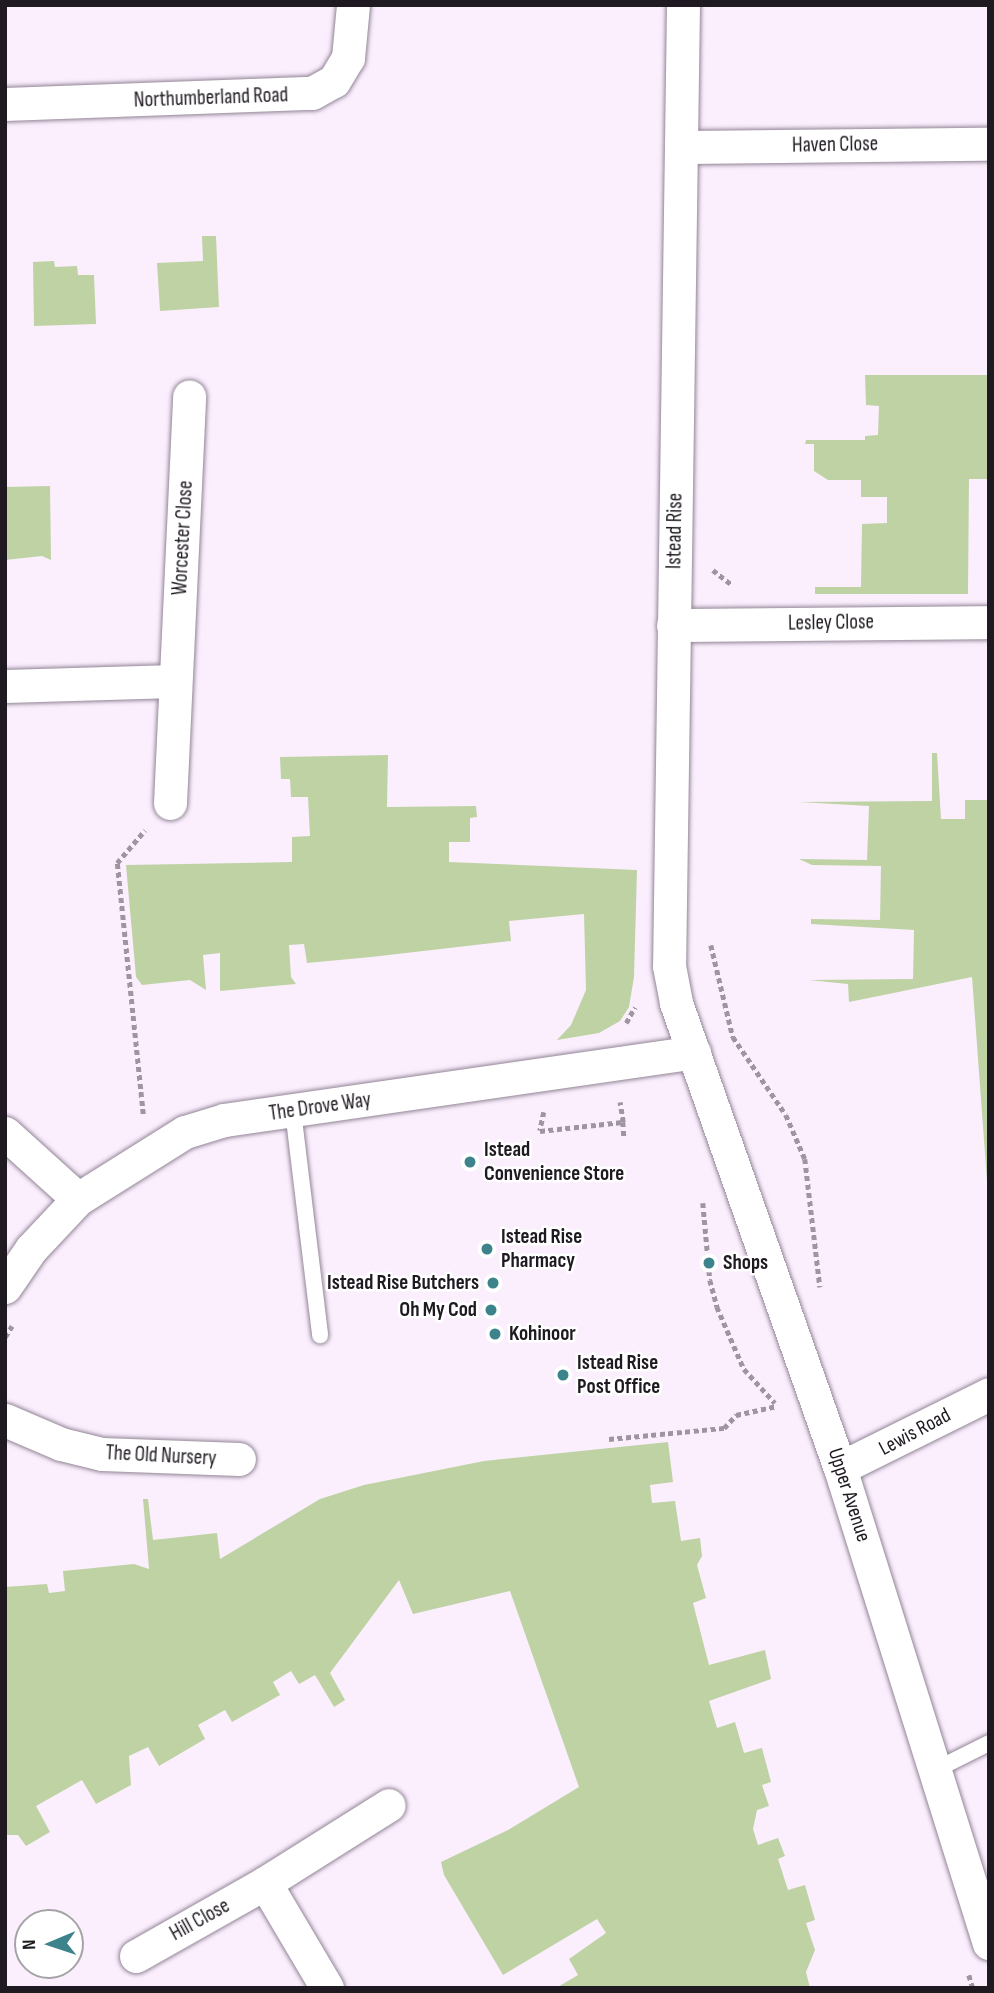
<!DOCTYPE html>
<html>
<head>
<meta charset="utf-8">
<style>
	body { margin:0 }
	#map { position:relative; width:994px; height:1993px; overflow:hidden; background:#fbeffe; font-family:"Sofia Sans Condensed",sans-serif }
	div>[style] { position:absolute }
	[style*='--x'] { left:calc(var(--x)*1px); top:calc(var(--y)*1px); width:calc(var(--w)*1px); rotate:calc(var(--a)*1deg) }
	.green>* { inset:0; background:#bfd2a4 }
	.path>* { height:4.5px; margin-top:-2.25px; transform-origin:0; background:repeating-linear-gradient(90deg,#9e95a1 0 5px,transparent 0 8.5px) }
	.roads { filter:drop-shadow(0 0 2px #928596) drop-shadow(0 0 2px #928596) }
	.lane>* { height:16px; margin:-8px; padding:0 8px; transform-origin:8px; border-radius:8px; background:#fff }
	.street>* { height:33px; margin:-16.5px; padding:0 16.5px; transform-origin:16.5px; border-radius:16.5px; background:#fff }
	.dots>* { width:19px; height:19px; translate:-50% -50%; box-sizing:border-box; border:4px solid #fff; border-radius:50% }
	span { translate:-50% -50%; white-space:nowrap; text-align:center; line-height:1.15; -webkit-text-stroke:5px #fff; paint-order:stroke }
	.street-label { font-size:21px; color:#1f1a21 }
	.poi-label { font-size:21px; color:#1f1a21; font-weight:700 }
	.left { translate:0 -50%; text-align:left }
	.right { translate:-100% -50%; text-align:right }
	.frame { position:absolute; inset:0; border:7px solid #1f1a21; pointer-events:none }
	.north { position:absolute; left:14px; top:1909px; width:70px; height:70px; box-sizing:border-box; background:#fff; border:2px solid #a5a3a6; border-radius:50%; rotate:268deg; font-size:19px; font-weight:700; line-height:28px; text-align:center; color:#1f1a21 }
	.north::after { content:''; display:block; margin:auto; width:24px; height:32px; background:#3c838c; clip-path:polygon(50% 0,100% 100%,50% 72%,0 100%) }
</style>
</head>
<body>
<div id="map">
	<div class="green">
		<i style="clip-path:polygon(202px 236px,216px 236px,219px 307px,160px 311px,157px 263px,203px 261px)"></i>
		<i style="clip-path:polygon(54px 261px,55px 267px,77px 266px,78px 275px,94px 275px,96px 324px,34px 326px,33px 262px)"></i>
		<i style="clip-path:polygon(865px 375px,989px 375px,989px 479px,969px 479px,968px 594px,815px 594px,815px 587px,861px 587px,862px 524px,887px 523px,887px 497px,861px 497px,861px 480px,828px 480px,814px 471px,814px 444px,805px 444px,806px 440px,865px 440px,865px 436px,878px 435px,879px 406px,866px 405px)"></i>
		<i style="clip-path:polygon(50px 486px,51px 560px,42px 556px,5px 560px,5px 487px)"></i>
		<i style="clip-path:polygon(932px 753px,937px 753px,941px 819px,965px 819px,965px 800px,988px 800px,989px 795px,989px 1208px,972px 977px,849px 1002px,848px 984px,809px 980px,913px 979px,914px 930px,811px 924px,811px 919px,880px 920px,881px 866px,812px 865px,799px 859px,867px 860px,869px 806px,799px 802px,932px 801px)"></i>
		<i style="clip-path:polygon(388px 755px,387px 807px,476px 806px,477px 817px,470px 818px,470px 842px,449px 842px,449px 862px,637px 870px,634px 977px,629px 1007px,620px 1021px,599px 1033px,557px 1040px,571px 1025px,586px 990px,584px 914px,509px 921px,511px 941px,371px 957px,307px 963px,304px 944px,289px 945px,291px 977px,296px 984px,220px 991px,220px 953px,203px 955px,206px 990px,190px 980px,142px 985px,136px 977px,126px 865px,292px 862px,292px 837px,310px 836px,308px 797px,291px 797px,290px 779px,281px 779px,280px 757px)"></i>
		<i style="clip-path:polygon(668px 1442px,673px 1482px,650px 1485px,652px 1503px,675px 1501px,681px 1541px,700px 1538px,702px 1556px,697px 1565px,706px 1598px,693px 1603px,709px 1665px,765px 1650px,771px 1679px,709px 1701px,717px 1728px,735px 1722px,744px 1753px,762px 1748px,771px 1782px,762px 1785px,769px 1806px,757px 1810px,753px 1829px,758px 1845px,778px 1838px,785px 1856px,778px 1859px,788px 1890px,805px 1885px,815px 1920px,806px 1923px,815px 1950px,806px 1972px,810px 1988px,556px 1988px,578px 1975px,569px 1959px,606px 1933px,597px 1919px,503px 1975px,444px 1875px,441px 1862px,508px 1830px,579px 1787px,510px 1591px,413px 1614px,399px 1580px,330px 1673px,345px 1700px,334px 1707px,315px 1675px,299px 1684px,291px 1671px,273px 1682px,280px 1695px,232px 1722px,225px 1710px,198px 1725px,205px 1739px,159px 1766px,148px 1747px,129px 1756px,131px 1785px,96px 1804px,82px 1780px,36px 1806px,50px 1832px,26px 1846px,18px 1835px,5px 1835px,5px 1587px,47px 1584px,49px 1593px,65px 1591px,63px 1571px,134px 1564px,149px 1569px,143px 1499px,148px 1499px,153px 1540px,217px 1533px,220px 1559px,320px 1499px,364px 1485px,484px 1461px)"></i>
	</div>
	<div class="path">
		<i style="--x:713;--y:570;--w:23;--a:38"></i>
		<i style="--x:711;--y:945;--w:95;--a:76.6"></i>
		<i style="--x:733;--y:1037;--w:94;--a:55.8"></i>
		<i style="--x:786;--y:1115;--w:48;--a:66.6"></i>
		<i style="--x:805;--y:1159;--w:129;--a:83.3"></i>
		<i style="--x:626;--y:1023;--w:18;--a:-61"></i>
		<i style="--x:544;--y:1112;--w:19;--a:102"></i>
		<i style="--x:540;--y:1131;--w:83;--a:-6.2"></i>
		<i style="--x:623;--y:1122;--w:20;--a:-99"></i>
		<i style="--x:143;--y:1114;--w:252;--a:-95.9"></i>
		<i style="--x:117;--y:863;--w:43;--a:-49.7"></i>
		<i style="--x:623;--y:1122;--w:14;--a:86"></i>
		<i style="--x:703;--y:1203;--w:77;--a:84.8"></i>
		<i style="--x:710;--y:1280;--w:28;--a:75"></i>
		<i style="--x:717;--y:1307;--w:68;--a:66.5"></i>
		<i style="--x:744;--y:1369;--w:46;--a:47.6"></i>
		<i style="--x:5;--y:1337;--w:13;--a:-58"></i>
		<i style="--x:609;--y:1439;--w:116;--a:-5.5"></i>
		<i style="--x:724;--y:1428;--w:18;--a:-47"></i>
		<i style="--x:736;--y:1415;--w:42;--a:-12.4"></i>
		<i style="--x:969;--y:1975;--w:14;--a:73"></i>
	</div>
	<div class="roads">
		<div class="lane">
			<i style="--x:293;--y:1111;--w:226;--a:83.1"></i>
			<i style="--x:935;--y:1770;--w:60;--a:-26.6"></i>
		</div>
		<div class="street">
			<i style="--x:683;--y:5;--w:961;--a:90.83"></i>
			<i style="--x:669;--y:966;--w:38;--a:79"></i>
			<i style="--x:676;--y:1003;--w:493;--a:70.6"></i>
			<i style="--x:840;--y:1468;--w:498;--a:72.6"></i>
			<i style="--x:5;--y:104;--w:307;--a:-2.1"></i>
			<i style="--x:312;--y:93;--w:25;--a:-29"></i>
			<i style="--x:334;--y:81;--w:27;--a:-59"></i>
			<i style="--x:348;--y:58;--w:53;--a:-84.6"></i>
			<i style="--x:681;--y:147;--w:308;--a:-0.6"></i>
			<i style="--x:673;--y:625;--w:316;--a:-0.5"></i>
			<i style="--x:5;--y:686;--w:170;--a:-1.7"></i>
			<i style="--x:170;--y:803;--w:407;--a:-87.3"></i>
			<i style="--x:5;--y:1133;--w:98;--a:42.1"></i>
			<i style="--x:5;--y:1287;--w:46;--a:-55.6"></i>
			<i style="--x:31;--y:1249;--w:69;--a:-46.8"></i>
			<i style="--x:78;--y:1199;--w:126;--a:-32.1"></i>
			<i style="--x:185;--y:1132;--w:41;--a:-17.1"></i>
			<i style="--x:224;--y:1120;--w:475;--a:-8.2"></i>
			<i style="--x:5;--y:1420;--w:61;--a:23.2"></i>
			<i style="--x:61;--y:1444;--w:42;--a:13.7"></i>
			<i style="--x:102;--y:1454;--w:137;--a:2.1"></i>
			<i style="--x:840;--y:1468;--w:166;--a:-26.4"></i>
			<i style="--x:265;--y:1883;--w:122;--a:59.4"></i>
			<i style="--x:136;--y:1956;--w:148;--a:-29.5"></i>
			<i style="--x:265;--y:1883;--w:146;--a:-32.2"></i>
		</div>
	</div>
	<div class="dots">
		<i style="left:470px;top:1162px;background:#3c838c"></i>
		<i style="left:487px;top:1249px;background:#3c838c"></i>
		<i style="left:709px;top:1263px;background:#3c838c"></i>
		<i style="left:493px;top:1283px;background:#3c838c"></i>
		<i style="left:491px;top:1310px;background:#3c838c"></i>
		<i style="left:495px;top:1334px;background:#3c838c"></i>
		<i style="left:563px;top:1375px;background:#3c838c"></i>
	</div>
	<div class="street-label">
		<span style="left:211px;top:98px;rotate:-2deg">Northumberland Road</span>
		<span style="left:835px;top:145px;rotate:-1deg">Haven Close</span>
		<span style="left:675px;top:531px;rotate:-89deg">Istead Rise</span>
		<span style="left:183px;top:538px;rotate:-87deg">Worcester Close</span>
		<span style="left:831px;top:623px;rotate:-1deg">Lesley Close</span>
		<span style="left:320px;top:1107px;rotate:-8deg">The Drove Way</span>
		<span style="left:915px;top:1432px;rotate:-28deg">Lewis Road</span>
		<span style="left:161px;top:1456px;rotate:3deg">The Old Nursery</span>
		<span style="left:849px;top:1495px;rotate:72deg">Upper Avenue</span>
		<span style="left:200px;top:1920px;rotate:-29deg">Hill Close</span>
	</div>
	<div class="poi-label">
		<span class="left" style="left:484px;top:1162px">Istead<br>Convenience Store</span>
		<span class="left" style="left:501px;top:1249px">Istead Rise<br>Pharmacy</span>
		<span class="left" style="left:723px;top:1263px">Shops</span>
		<span class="right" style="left:479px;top:1283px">Istead Rise Butchers</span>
		<span class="right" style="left:477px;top:1310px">Oh My Cod</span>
		<span class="left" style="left:509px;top:1334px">Kohinoor</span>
		<span class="left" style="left:577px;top:1375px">Istead Rise<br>Post Office</span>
	</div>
	<div class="frame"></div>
	<div class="north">N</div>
</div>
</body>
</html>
